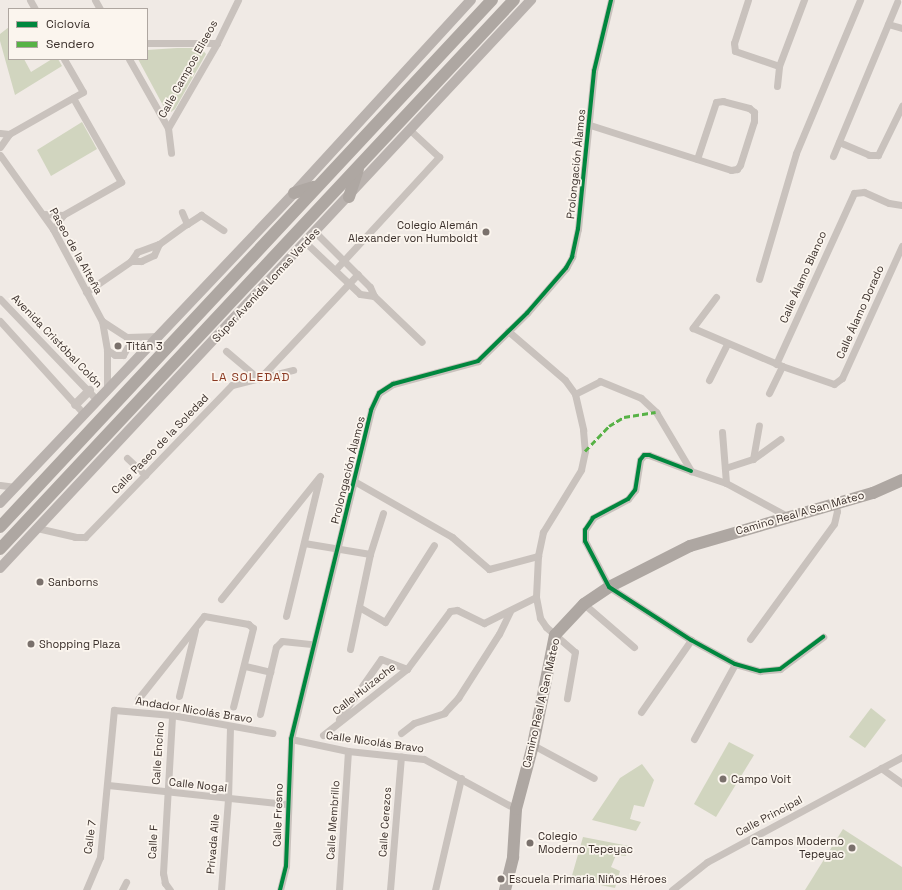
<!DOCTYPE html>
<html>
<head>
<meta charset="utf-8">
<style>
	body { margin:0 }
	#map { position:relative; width:902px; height:890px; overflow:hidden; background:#f0eae5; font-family:"Space Grotesk",sans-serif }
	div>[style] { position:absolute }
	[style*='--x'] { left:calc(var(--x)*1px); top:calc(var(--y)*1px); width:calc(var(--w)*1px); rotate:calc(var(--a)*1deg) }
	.green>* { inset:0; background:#d1d5bf }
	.minor>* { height:7px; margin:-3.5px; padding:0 3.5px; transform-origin:3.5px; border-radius:3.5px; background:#c9c2bd }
	.tertiary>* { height:9px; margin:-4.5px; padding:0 4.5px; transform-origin:4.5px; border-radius:4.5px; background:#c9c2bd }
	.secondary>* { height:10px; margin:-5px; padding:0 5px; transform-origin:5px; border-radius:5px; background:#b9b2ae }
	.primary>* { height:12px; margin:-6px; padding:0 6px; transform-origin:6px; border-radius:6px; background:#aea7a2 }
	.quiet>* { height:3px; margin-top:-1.5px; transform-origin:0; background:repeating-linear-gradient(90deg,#57b246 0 6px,transparent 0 9px) }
	.cycleway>* { height:4px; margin:-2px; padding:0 2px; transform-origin:2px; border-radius:2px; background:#00873e }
	.dots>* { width:11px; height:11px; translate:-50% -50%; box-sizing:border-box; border:2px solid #fbf5ee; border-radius:50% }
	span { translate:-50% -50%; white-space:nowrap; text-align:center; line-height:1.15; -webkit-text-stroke:3.5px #fbf5ee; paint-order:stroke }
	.street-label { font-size:11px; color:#3b302b }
	.poi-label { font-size:11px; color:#3b302b }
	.right { translate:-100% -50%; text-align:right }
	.left { translate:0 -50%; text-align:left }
	.neighbourhood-label { font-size:12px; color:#8b3a23; letter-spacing:1px }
	.legend { position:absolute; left:8px; top:8px; width:140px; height:52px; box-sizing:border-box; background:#fbf5ee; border:1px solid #aea6a0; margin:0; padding:5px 7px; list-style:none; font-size:12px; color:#3b302b }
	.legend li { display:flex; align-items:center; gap:8px; height:20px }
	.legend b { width:20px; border:1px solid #aea6a0 }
</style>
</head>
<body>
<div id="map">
	<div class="green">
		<i style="clip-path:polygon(9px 27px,9px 59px,24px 59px,31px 72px,52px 59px,58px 59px,62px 66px,15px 95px,0 41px,0 34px)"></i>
		<i style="clip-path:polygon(177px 48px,201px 48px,206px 54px,175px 109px,171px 112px,166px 111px,138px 59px,147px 59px,147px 50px)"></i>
		<i style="clip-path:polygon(82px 122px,97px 149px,51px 176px,37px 150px)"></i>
		<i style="clip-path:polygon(871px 708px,886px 720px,865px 748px,849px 737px)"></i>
		<i style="clip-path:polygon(729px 742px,754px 755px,716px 817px,694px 804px)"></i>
		<i style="clip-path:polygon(642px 764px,654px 780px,644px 807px,634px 805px,630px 819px,641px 822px,636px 831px,592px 820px,620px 778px)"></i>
		<i style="clip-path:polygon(843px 829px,902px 867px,902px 890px,805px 890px)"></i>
		<i style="clip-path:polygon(583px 837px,629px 846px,626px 856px,616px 855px,611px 867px,620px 871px,615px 888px,571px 879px)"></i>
	</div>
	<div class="minor">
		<i style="--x:30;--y:0;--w:10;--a:61"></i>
		<i style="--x:95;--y:0;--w:10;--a:61"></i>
		<i style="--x:748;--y:0;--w:45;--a:108"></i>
		<i style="--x:734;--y:43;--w:8;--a:83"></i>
		<i style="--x:735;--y:51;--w:46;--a:18.8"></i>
		<i style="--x:888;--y:24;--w:15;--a:16"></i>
		<i style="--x:147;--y:43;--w:70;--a:0"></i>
		<i style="--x:129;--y:59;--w:79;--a:60.5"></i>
		<i style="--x:168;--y:128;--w:25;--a:83"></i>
		<i style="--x:777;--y:86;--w:20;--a:-84"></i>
		<i style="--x:779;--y:66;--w:71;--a:-69.3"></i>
		<i style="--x:590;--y:125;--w:148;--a:17.7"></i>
		<i style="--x:731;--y:170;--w:6;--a:-9"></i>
		<i style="--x:737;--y:169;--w:5;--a:-53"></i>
		<i style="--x:740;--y:165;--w:46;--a:-72.3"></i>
		<i style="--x:754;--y:121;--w:9;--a:-90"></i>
		<i style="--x:754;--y:112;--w:6;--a:-141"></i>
		<i style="--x:749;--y:108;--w:27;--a:-165"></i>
		<i style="--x:723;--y:101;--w:7;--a:172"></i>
		<i style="--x:716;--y:102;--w:60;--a:108.4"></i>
		<i style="--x:168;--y:128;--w:98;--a:-60"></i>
		<i style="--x:217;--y:43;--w:48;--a:-64"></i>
		<i style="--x:0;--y:133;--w:9;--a:6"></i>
		<i style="--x:839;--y:142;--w:33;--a:23"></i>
		<i style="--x:869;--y:155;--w:9;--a:0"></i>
		<i style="--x:878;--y:155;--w:55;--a:-63.9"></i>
		<i style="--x:0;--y:147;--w:16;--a:-55"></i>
		<i style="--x:9;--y:134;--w:85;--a:-29.6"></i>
		<i style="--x:83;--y:92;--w:38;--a:-120"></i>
		<i style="--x:0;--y:155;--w:91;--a:54.4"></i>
		<i style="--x:53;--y:229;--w:104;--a:62"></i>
		<i style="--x:102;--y:321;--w:29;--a:80"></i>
		<i style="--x:107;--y:350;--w:39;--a:90"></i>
		<i style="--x:833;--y:156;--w:167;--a:-67.4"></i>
		<i style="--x:44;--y:214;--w:19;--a:3"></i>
		<i style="--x:187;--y:224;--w:17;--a:-33"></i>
		<i style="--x:201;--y:215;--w:27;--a:34"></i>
		<i style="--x:53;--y:229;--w:17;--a:-54"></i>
		<i style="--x:63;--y:215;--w:67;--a:-29.6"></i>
		<i style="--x:121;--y:182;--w:97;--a:-119.7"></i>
		<i style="--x:316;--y:233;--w:76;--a:45"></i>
		<i style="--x:370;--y:287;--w:10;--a:66"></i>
		<i style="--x:374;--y:296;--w:66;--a:43.8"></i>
		<i style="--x:306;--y:243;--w:74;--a:43.4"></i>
		<i style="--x:360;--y:294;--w:14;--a:8"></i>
		<i style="--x:131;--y:261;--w:10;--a:0"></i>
		<i style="--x:141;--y:261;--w:14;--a:-25"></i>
		<i style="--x:154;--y:255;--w:12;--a:-66"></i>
		<i style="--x:159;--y:244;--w:34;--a:-36"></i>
		<i style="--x:187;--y:224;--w:13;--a:-113"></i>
		<i style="--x:335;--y:270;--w:154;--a:-47.4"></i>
		<i style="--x:439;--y:157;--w:40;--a:-137"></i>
		<i style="--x:759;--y:279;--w:131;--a:-73.6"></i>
		<i style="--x:796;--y:153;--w:166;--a:-67.3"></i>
		<i style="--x:86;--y:292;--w:55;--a:-34.6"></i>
		<i style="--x:131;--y:261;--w:11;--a:-56"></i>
		<i style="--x:137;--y:252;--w:23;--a:-20"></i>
		<i style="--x:716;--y:297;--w:39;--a:127"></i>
		<i style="--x:693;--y:328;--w:97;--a:23.1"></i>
		<i style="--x:782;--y:366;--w:55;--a:19.1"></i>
		<i style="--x:834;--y:384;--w:10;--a:-37"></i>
		<i style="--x:842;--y:378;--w:145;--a:-65.6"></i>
		<i style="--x:0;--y:299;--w:140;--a:46.2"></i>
		<i style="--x:0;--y:321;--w:125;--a:47.9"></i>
		<i style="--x:102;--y:321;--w:30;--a:33"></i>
		<i style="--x:127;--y:337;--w:32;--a:-2"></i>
		<i style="--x:508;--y:331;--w:75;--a:40.7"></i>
		<i style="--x:565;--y:380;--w:17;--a:54"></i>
		<i style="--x:575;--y:394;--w:37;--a:77"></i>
		<i style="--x:583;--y:430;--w:21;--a:85"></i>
		<i style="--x:585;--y:451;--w:19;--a:102"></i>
		<i style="--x:581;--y:470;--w:73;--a:121.5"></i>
		<i style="--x:543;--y:532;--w:25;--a:102"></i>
		<i style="--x:538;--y:556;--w:41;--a:92.8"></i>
		<i style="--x:536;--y:597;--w:21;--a:79"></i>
		<i style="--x:540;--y:618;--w:11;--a:56"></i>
		<i style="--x:546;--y:627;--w:38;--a:41"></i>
		<i style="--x:575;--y:652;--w:47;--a:99.9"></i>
		<i style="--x:107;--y:350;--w:9;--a:32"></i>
		<i style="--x:115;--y:355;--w:8;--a:0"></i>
		<i style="--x:123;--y:355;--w:13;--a:-61"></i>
		<i style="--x:129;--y:344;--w:7;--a:-106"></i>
		<i style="--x:226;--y:351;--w:43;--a:40.3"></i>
		<i style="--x:776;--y:364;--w:188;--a:-65.5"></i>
		<i style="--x:854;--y:193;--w:10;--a:-6"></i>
		<i style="--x:864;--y:192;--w:27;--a:24"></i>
		<i style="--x:889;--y:203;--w:13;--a:9"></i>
		<i style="--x:259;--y:379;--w:144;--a:-46.7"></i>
		<i style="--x:709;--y:380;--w:40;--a:-63.4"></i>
		<i style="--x:769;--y:393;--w:30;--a:-64"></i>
		<i style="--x:575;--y:394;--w:28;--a:-27"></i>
		<i style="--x:600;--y:381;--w:44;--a:22.5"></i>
		<i style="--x:641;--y:398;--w:21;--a:43"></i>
		<i style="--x:656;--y:412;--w:69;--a:59.3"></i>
		<i style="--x:691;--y:471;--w:37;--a:19"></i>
		<i style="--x:726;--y:483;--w:69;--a:28.4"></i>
		<i style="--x:722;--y:432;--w:51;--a:85.5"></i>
		<i style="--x:127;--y:458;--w:25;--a:43"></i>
		<i style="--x:753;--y:459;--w:34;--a:-80"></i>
		<i style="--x:725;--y:468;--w:29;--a:-18"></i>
		<i style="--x:753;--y:459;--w:34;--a:-36"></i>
		<i style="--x:691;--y:471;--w:45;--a:-159.1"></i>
		<i style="--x:649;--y:455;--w:5;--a:180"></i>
		<i style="--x:644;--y:455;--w:6;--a:129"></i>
		<i style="--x:640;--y:460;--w:30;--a:99"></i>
		<i style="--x:635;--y:490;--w:11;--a:128"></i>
		<i style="--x:628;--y:499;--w:40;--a:152"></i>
		<i style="--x:593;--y:518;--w:14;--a:124"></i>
		<i style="--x:585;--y:530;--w:11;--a:90"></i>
		<i style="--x:585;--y:541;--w:52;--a:62.4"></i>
		<i style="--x:609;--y:587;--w:98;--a:32.9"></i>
		<i style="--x:691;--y:640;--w:50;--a:28.6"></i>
		<i style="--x:735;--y:664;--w:26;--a:16"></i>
		<i style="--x:760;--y:671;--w:20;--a:-6"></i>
		<i style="--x:780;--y:669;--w:54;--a:-36.7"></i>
		<i style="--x:354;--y:481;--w:113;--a:29.7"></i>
		<i style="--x:452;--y:537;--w:49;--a:40.9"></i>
		<i style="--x:489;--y:569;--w:51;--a:-14.9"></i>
		<i style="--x:0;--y:485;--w:15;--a:8"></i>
		<i style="--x:37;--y:528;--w:39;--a:13"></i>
		<i style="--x:75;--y:537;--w:10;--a:0"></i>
		<i style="--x:85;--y:537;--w:211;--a:-46"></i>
		<i style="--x:232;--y:385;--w:63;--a:-13.8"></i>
		<i style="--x:304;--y:543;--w:67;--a:9.5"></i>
		<i style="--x:221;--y:599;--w:158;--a:-51.2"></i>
		<i style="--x:584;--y:604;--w:66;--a:40.7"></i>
		<i style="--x:359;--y:607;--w:30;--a:30"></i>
		<i style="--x:385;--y:622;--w:91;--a:-57.5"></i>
		<i style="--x:286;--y:616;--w:140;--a:-76.4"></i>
		<i style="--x:750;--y:639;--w:142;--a:-53.9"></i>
		<i style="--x:834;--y:524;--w:13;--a:-77"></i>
		<i style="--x:837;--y:511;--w:8;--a:-104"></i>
		<i style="--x:350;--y:649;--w:97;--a:-78.1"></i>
		<i style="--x:370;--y:554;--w:43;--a:-72.4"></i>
		<i style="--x:245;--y:666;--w:26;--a:13"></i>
		<i style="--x:179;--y:696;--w:68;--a:-76.4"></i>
		<i style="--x:138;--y:699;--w:106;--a:-51.5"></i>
		<i style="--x:204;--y:616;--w:45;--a:10.3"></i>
		<i style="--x:248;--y:624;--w:6;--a:39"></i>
		<i style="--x:253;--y:628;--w:81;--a:104.2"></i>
		<i style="--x:114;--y:710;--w:58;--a:4.9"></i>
		<i style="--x:172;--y:715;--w:102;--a:10.2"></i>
		<i style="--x:641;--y:712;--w:88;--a:-55.2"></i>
		<i style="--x:260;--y:714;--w:69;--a:-76.6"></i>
		<i style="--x:276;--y:647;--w:8;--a:-45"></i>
		<i style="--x:282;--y:641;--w:30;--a:6"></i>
		<i style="--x:339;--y:719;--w:73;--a:-55"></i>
		<i style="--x:381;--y:659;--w:28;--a:21"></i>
		<i style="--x:401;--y:733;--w:16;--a:-38"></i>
		<i style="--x:414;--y:723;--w:32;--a:-18"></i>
		<i style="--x:444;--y:713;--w:21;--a:-47"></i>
		<i style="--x:458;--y:698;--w:76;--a:-57.4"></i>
		<i style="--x:499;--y:634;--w:25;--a:-64"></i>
		<i style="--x:323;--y:735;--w:107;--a:-38.2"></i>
		<i style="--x:407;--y:669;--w:72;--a:-53.4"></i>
		<i style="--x:450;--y:611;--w:7;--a:-8"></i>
		<i style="--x:457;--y:610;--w:30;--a:26"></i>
		<i style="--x:484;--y:623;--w:58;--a:-26.6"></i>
		<i style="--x:291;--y:739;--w:58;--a:11.9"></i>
		<i style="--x:348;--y:751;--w:76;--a:6"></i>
		<i style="--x:424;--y:759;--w:105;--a:28.5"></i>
		<i style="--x:694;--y:739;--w:85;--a:-61.3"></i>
		<i style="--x:533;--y:745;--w:69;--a:28.4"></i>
		<i style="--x:881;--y:768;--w:26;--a:36"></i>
		<i style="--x:108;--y:785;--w:179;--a:6.1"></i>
		<i style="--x:86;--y:890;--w:36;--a:-67"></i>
		<i style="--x:100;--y:857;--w:148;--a:-84.6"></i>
		<i style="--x:122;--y:890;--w:9;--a:-63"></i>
		<i style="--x:170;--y:890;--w:9;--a:-126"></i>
		<i style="--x:165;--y:883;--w:10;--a:-101"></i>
		<i style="--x:163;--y:873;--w:158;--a:-86.7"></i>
		<i style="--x:221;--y:890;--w:91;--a:-85.6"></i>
		<i style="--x:228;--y:799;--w:73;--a:-88.4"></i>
		<i style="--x:280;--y:890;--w:25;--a:-76"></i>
		<i style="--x:286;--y:866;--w:127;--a:-87.7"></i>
		<i style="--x:291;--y:739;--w:339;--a:-76.3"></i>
		<i style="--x:371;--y:410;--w:19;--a:-65"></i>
		<i style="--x:379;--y:393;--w:17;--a:-33"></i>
		<i style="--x:393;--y:384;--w:88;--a:-15.1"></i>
		<i style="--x:478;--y:361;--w:69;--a:-44.4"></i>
		<i style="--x:527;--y:313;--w:60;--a:-49.1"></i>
		<i style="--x:566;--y:268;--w:13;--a:-61"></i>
		<i style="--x:572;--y:257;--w:29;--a:-78"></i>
		<i style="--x:578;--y:229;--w:159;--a:-84.2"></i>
		<i style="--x:594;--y:71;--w:73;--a:-76.5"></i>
		<i style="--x:339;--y:890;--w:139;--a:-86.3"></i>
		<i style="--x:390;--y:890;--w:134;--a:-85.3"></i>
		<i style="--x:435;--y:890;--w:115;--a:-76.9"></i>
		<i style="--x:672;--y:890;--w:45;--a:-38.7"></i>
		<i style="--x:707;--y:862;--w:221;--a:-28.3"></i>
	</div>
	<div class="tertiary">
		<i style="--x:75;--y:404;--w:20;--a:-45"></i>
	</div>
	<div class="secondary">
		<i style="--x:0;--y:503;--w:427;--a:-46.5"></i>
		<i style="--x:294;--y:193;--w:262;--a:-47.5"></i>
		<i style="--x:0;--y:568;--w:778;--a:-46.93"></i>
	</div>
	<div class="primary">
		<i style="--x:294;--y:193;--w:21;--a:-17"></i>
		<i style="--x:349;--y:197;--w:29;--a:-72"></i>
		<i style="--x:0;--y:527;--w:721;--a:-46.97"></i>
		<i style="--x:0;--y:549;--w:752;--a:-46.89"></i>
		<i style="--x:505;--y:890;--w:34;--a:-76"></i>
		<i style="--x:513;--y:857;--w:48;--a:-86.4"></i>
		<i style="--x:516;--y:809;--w:66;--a:-75.1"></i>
		<i style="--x:533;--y:745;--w:112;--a:-78.7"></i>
		<i style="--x:555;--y:635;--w:42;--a:-46.9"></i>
		<i style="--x:584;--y:604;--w:30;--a:-34"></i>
		<i style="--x:609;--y:587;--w:91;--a:-26.8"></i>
		<i style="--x:690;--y:546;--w:191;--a:-16.2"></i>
		<i style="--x:873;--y:493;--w:32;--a:-24"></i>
	</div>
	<div class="quiet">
		<i style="--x:585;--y:451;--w:35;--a:-46"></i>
		<i style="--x:609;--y:426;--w:17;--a:-31"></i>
		<i style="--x:624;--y:417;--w:32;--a:-9"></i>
	</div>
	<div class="cycleway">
		<i style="--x:691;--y:471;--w:45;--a:-159.1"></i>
		<i style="--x:649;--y:455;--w:5;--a:180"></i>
		<i style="--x:644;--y:455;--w:6;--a:129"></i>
		<i style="--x:640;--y:460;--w:30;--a:99"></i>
		<i style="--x:635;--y:490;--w:11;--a:128"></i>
		<i style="--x:628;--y:499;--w:40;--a:152"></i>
		<i style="--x:593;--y:518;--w:14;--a:124"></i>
		<i style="--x:585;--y:530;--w:11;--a:90"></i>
		<i style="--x:585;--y:541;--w:52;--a:62.4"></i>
		<i style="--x:609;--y:587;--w:98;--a:32.9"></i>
		<i style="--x:691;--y:640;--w:50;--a:28.6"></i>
		<i style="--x:735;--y:664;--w:26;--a:16"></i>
		<i style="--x:760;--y:671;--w:20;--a:-6"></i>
		<i style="--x:780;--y:669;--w:54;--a:-36.7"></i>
		<i style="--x:280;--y:890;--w:25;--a:-76"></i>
		<i style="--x:286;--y:866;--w:127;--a:-87.7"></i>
		<i style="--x:291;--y:739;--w:339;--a:-76.3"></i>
		<i style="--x:371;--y:410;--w:19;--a:-65"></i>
		<i style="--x:379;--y:393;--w:17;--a:-33"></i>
		<i style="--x:393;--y:384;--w:88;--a:-15.1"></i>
		<i style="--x:478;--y:361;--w:69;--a:-44.4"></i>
		<i style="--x:527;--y:313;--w:60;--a:-49.1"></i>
		<i style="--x:566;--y:268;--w:13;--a:-61"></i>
		<i style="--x:572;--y:257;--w:29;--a:-78"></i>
		<i style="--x:578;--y:229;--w:159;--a:-84.2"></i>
		<i style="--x:594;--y:71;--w:73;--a:-76.5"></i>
	</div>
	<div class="dots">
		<i style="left:486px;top:232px;background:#7a716c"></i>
		<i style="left:118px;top:346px;background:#7a716c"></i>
		<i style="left:40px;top:582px;background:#7a716c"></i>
		<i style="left:31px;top:644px;background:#7a716c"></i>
		<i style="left:723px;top:779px;background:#7a716c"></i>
		<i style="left:530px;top:843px;background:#7a716c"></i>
		<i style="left:852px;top:848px;background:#7a716c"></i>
		<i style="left:501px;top:879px;background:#7a716c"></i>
	</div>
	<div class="street-label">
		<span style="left:188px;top:69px;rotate:-61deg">Calle Campos Eliseos</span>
		<span style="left:576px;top:164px;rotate:-84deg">Prolongación Álamos</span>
		<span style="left:76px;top:251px;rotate:61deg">Paseo de la Alteña</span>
		<span style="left:803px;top:277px;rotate:-66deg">Calle Álamo Blanco</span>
		<span style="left:266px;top:285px;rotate:-47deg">Súper Avenida Lomas Verdes</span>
		<span style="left:860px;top:312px;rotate:-66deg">Calle Álamo Dorado</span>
		<span style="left:57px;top:341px;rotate:46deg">Avenida Cristóbal Colón</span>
		<span style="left:160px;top:444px;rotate:-46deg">Calle Paseo de la Soledad</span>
		<span style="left:348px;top:470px;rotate:-76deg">Prolongación Álamos</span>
		<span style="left:800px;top:513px;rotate:-16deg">Camino Real A San Mateo</span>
		<span style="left:364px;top:689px;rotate:-38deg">Calle Huizache</span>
		<span style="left:541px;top:703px;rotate:-77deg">Camino Real A San Mateo</span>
		<span style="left:194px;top:710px;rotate:9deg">Andador Nicolás Bravo</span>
		<span style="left:375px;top:742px;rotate:8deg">Calle Nicolás Bravo</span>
		<span style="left:158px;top:753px;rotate:-86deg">Calle Encino</span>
		<span style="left:198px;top:785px;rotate:6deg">Calle Nogal</span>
		<span style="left:278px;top:815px;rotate:-88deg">Calle Fresno</span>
		<span style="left:769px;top:816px;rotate:-28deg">Calle Principal</span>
		<span style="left:333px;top:820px;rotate:-86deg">Calle Membrillo</span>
		<span style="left:385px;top:822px;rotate:-86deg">Calle Cerezos</span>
		<span style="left:90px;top:837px;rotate:-82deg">Calle 7</span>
		<span style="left:153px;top:842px;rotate:-87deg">Calle F</span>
		<span style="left:213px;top:844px;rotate:-85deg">Privada Aile</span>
	</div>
	<div class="poi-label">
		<span class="right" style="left:478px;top:232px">Colegio Alemán<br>Alexander von Humboldt</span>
		<span class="left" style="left:126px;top:346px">Titán 3</span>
		<span class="left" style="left:48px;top:582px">Sanborns</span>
		<span class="left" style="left:39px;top:644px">Shopping Plaza</span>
		<span class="left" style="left:731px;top:779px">Campo Voit</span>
		<span class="left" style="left:538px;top:843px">Colegio<br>Moderno Tepeyac</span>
		<span class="right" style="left:844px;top:848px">Campos Moderno<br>Tepeyac</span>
		<span class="left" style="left:509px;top:879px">Escuela Primaria Niños Héroes</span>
	</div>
	<div class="neighbourhood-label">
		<span style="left:251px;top:378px">LA SOLEDAD</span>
	</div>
	<ul class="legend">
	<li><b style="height:5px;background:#00873e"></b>Ciclovía</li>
	<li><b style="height:5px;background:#57b246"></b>Sendero</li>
	</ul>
</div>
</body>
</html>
